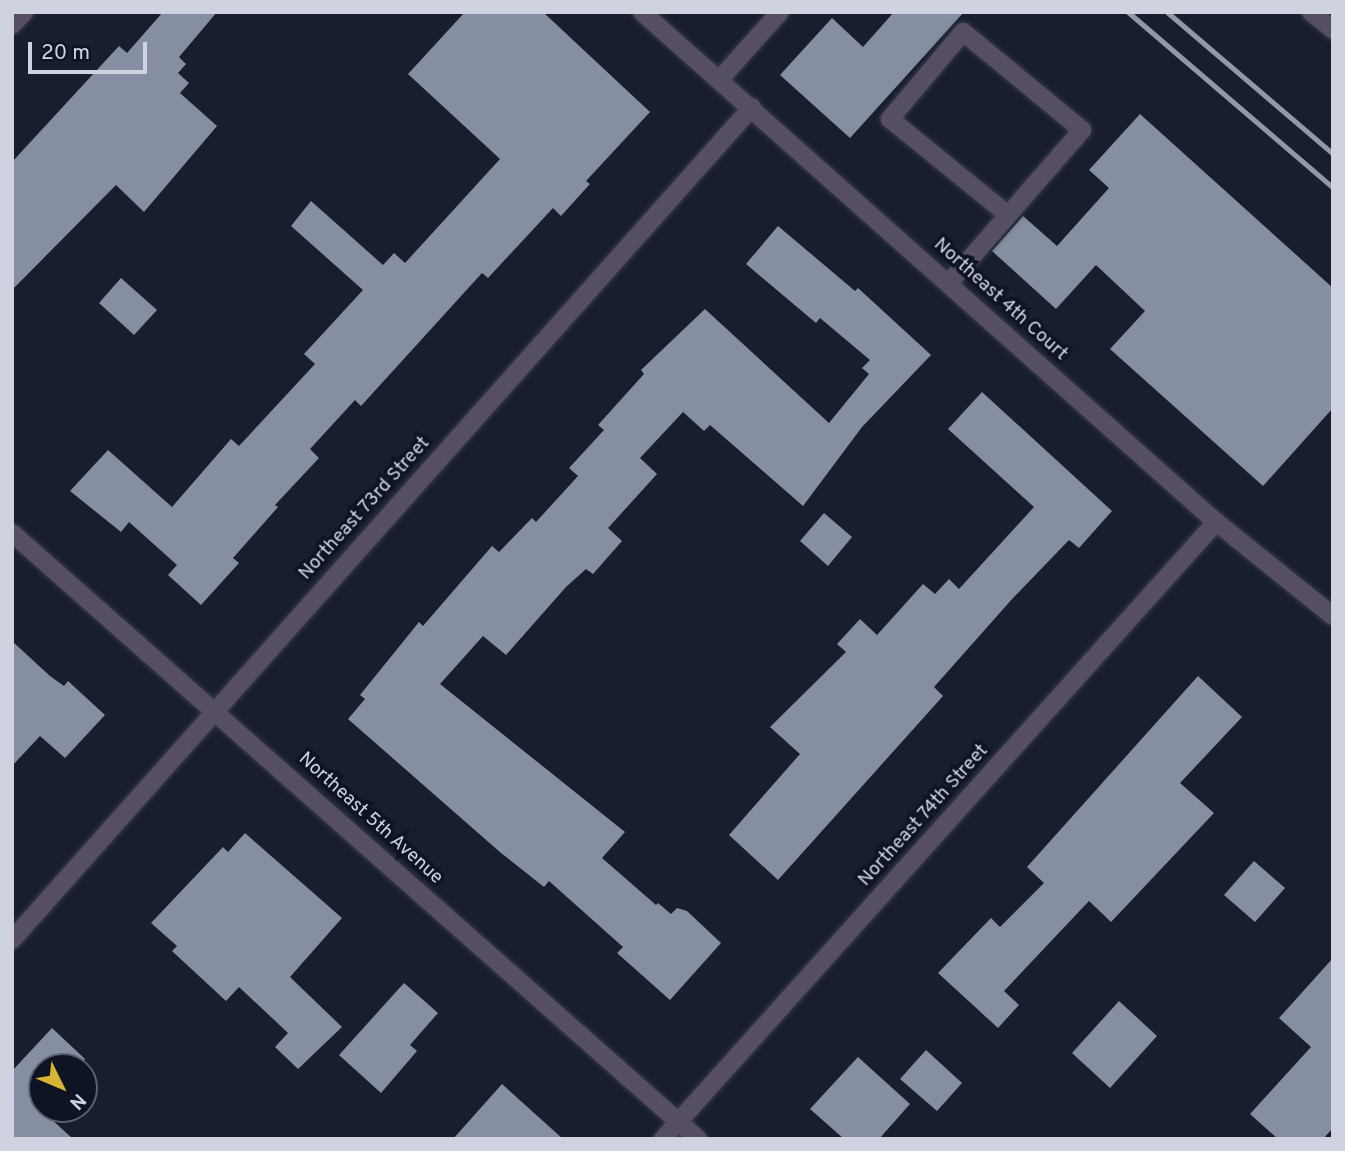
<!DOCTYPE html>
<html>
<head>
<meta charset="utf-8">
<style>
	body { margin:0 }
	#map { position:relative; width:1345px; height:1151px; overflow:hidden; background:#181e2e; font-family:Overpass,sans-serif }
	div>[style] { position:absolute }
	[style*='--x'] { left:calc(var(--x)*1px); top:calc(var(--y)*1px); width:calc(var(--w)*1px); rotate:calc(var(--a)*1deg) }
	.building>* { inset:0; background:#868ea3 }
	.roads { filter:drop-shadow(0 0 2px #353b4a) drop-shadow(0 0 2px #353b4a) }
	.service>* { height:18px; margin:-9px; padding:0 9px; transform-origin:9px; border-radius:9px; background:#564f61 }
	.minor>* { height:18px; margin:-9px; padding:0 9px; transform-origin:9px; border-radius:9px; background:#564f61 }
	.tertiary>* { height:18px; margin:-9px; padding:0 9px; transform-origin:9px; border-radius:9px; background:#564f61 }
	.rail>* { height:5px; margin:-2.5px; padding:0 2.5px; transform-origin:2.5px; border-radius:2.5px; background:#9398a5 }
	span { translate:-50% -50%; white-space:nowrap; text-align:center; line-height:1.15; -webkit-text-stroke:7px #0f1424; paint-order:stroke }
	.street-label { font-size:19px; color:#ced3df }
	.frame { position:absolute; inset:0; border:14px solid #ced3df; pointer-events:none }
	.north { position:absolute; left:28px; top:1053px; width:70px; height:70px; box-sizing:border-box; background:#0f1424; border:2px solid #5b606f; border-radius:50%; rotate:133deg; font-size:19px; font-weight:700; line-height:28px; text-align:center; color:#ced3df }
	.north::after { content:''; display:block; margin:auto; width:24px; height:32px; background:#d8b434; clip-path:polygon(50% 0,100% 100%,50% 72%,0 100%) }
	.scale { position:absolute; left:28px; top:42px; width:119px; height:32px; box-sizing:border-box; border:4px solid #ced3df; border-top:0; padding-left:9px; font-size:21px; line-height:24px; white-space:nowrap; color:#ced3df; -webkit-text-stroke:5px #0f1424; paint-order:stroke }
</style>
</head>
<body>
<div id="map">
	<div class="building">
		<i style="clip-path:polygon(163px 12px,217px 12px,179px 57px,186px 64px,178px 73px,189px 83px,180px 93px,217px 126px,144px 212px,116px 185px,12px 290px,12px 162px,119px 46px,127px 53px)"></i>
		<i style="clip-path:polygon(465px 12px,543px 12px,650px 112px,586px 181px,590px 184px,561px 216px,553px 208px,488px 278px,482px 273px,361px 406px,355px 400px,310px 449px,319px 458px,275px 505px,278px 507px,233px 558px,239px 563px,201px 605px,168px 575px,177px 565px,129px 522px,121px 532px,70px 491px,108px 450px,172px 507px,231px 439px,239px 446px,315px 364px,304px 354px,363px 290px,291px 226px,311px 201px,383px 265px,394px 253px,405px 263px,500px 159px,408px 74px)"></i>
		<i style="clip-path:polygon(894px 12px,964px 12px,850px 138px,780px 75px,832px 18px,863px 47px)"></i>
		<i style="clip-path:polygon(1140px 114px,1333px 288px,1333px 408px,1263px 486px,1110px 349px,1145px 311px,1096px 265px,1056px 309px,992px 251px,1023px 216px,1057px 246px,1109px 188px,1089px 170px)"></i>
		<i style="clip-path:polygon(778px 226px,855px 291px,858px 288px,931px 355px,862px 427px,803px 506px,710px 425px,704px 431px,683px 412px,640px 458px,657px 474px,608px 528px,622px 541px,593px 574px,586px 569px,566px 587px,506px 655px,483px 636px,440px 684px,625px 832px,602px 858px,656px 905px,658px 903px,671px 914px,677px 908px,687px 911px,721px 943px,670px 1000px,617px 953px,623px 947px,549px 881px,544px 887px,501px 853px,348px 719px,365px 699px,360px 695px,419px 622px,423px 626px,492px 546px,499px 552px,532px 518px,536px 522px,578px 476px,569px 468px,604px 430px,598px 425px,644px 374px,641px 370px,705px 309px,829px 423px,869px 374px,862px 368px,870px 360px,820px 318px,816px 323px,746px 264px)"></i>
		<i style="clip-path:polygon(121px 278px,157px 310px,134px 335px,99px 303px)"></i>
		<i style="clip-path:polygon(982px 392px,1112px 511px,1079px 548px,1069px 540px,1013px 598px,934px 687px,943px 696px,778px 880px,729px 835px,800px 754px,770px 727px,846px 652px,837px 644px,860px 619px,877px 635px,923px 584px,935px 594px,949px 579px,959px 589px,1034px 507px,948px 429px)"></i>
		<i style="clip-path:polygon(824px 513px,852px 537px,828px 566px,800px 541px)"></i>
		<i style="clip-path:polygon(12px 641px,50px 676px,64px 686px,68px 681px,105px 715px,65px 758px,40px 736px,12px 766px)"></i>
		<i style="clip-path:polygon(1198px 676px,1242px 717px,1180px 783px,1214px 813px,1111px 922px,1089px 901px,1004px 991px,1019px 1005px,998px 1028px,938px 973px,991px 918px,1000px 927px,1044px 883px,1027px 867px)"></i>
		<i style="clip-path:polygon(245px 833px,342px 918px,290px 977px,342px 1027px,298px 1069px,275px 1047px,288px 1033px,239px 987px,226px 1001px,172px 951px,177px 946px,151px 923px,223px 847px,228px 852px)"></i>
		<i style="clip-path:polygon(1254px 861px,1285px 888px,1255px 922px,1224px 895px)"></i>
		<i style="clip-path:polygon(1333px 958px,1333px 1128px,1323px 1139px,1278px 1139px,1250px 1114px,1311px 1047px,1279px 1018px)"></i>
		<i style="clip-path:polygon(404px 983px,438px 1013px,410px 1045px,417px 1051px,381px 1093px,339px 1055px)"></i>
		<i style="clip-path:polygon(1119px 1001px,1157px 1036px,1110px 1088px,1072px 1053px)"></i>
		<i style="clip-path:polygon(52px 1028px,85px 1059px,81px 1067px,42px 1067px,42px 1109px,57px 1109px,49px 1117px,73px 1139px,12px 1139px,12px 1071px)"></i>
		<i style="clip-path:polygon(926px 1050px,962px 1083px,937px 1111px,900px 1079px)"></i>
		<i style="clip-path:polygon(858px 1057px,910px 1104px,879px 1139px,844px 1139px,810px 1109px)"></i>
		<i style="clip-path:polygon(502px 1084px,563px 1139px,453px 1139px)"></i>
	</div>
	<div class="roads">
		<div class="service">
			<i style="--x:1311;--y:12;--w:28;--a:39"></i>
			<i style="--x:719;--y:80;--w:91;--a:-48.1"></i>
			<i style="--x:949;--y:283;--w:203;--a:-49"></i>
			<i style="--x:1082;--y:130;--w:154;--a:-140.5"></i>
			<i style="--x:963;--y:32;--w:114;--a:130"></i>
			<i style="--x:890;--y:119;--w:152;--a:39.1"></i>
		</div>
		<div class="minor">
			<i style="--x:12;--y:25;--w:18;--a:-47"></i>
			<i style="--x:12;--y:533;--w:915;--a:41.46"></i>
			<i style="--x:12;--y:940;--w:1114;--a:-48.38"></i>
			<i style="--x:663;--y:1139;--w:829;--a:-48.13"></i>
		</div>
		<div class="tertiary">
			<i style="--x:642;--y:12;--w:768;--a:41.62"></i>
			<i style="--x:1216;--y:522;--w:150;--a:38.8"></i>
		</div>
	</div>
	<div class="rail">
		<i style="--x:1128;--y:12;--w:270;--a:40.6"></i>
		<i style="--x:1167;--y:12;--w:218;--a:40.5"></i>
	</div>
	<div class="street-label">
		<span style="left:1000px;top:300px;rotate:42deg">Northeast 4th Court</span>
		<span style="left:365px;top:509px;rotate:-48deg">Northeast 73rd Street</span>
		<span style="left:924px;top:816px;rotate:-48deg">Northeast 74th Street</span>
		<span style="left:370px;top:819px;rotate:42deg">Northeast 5th Avenue</span>
	</div>
	<div class="frame"></div>
	<div class="north">N</div>
	<div class="scale">20 m</div>
</div>
</body>
</html>
